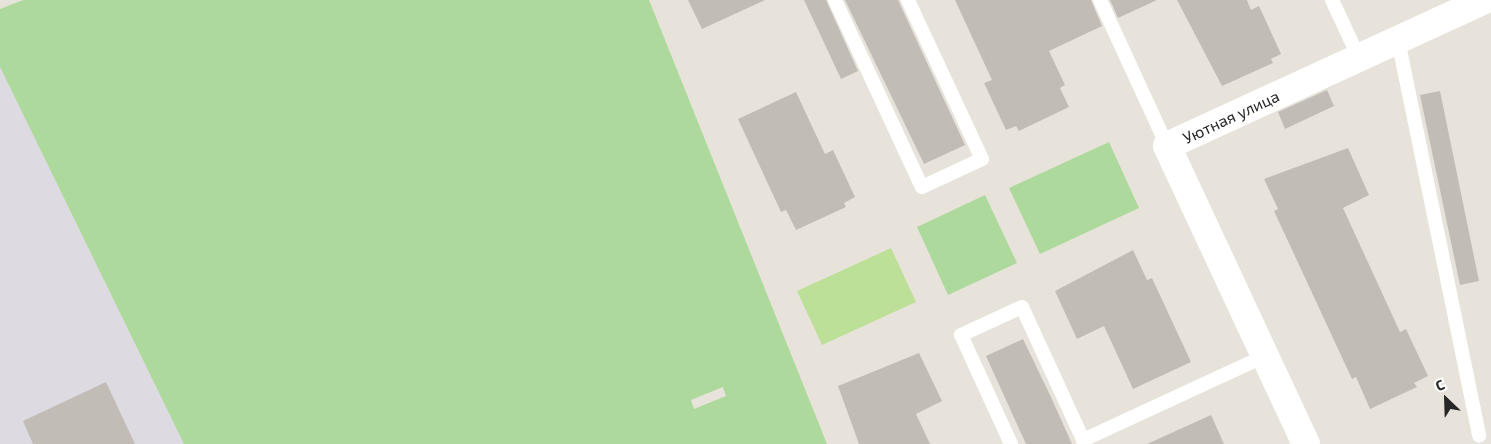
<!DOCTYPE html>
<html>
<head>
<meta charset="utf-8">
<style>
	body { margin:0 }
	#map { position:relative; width:1491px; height:444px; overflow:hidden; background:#e8e3da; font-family:"Exo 2",sans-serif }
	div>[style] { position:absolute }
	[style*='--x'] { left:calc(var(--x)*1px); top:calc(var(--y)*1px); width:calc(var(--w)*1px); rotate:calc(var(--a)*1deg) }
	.industrial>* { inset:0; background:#dddae1 }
	.green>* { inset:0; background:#adda9c }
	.pitch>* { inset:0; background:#bde099 }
	.building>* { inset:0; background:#c1bdb6 }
	.lane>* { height:14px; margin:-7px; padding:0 7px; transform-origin:7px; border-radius:7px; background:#fff }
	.street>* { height:28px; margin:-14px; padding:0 14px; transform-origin:14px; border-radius:14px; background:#fff }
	span { translate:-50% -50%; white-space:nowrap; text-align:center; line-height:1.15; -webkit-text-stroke:4px #fff; paint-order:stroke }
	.street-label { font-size:16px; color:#272727 }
	.north { position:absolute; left:1421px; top:374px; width:50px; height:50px; -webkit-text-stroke:4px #fff; paint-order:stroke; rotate:336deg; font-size:14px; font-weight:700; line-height:20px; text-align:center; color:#272727 }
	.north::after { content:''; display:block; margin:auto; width:18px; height:22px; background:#272727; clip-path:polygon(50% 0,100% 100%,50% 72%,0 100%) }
</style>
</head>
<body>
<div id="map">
	<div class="industrial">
		<i style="clip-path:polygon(0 67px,184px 444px,0 444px)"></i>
	</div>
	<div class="green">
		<i style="clip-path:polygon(evenodd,23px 0,649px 0,827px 444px,184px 444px,0 67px,0 9px,23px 0,723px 387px,726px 396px,694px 409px,691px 400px,723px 387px)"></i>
		<i style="clip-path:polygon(1109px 142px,1139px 208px,1040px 254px,1009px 188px)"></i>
		<i style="clip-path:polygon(985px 195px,1017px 263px,948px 295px,917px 227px)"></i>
	</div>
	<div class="pitch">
		<i style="clip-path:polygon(891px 248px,916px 302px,822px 345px,797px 291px)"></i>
	</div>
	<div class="building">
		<i style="clip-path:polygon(688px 0,765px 0,702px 29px)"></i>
		<i style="clip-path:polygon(804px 0,826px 0,858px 71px,841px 79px)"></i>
		<i style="clip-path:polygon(845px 0,898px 0,965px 145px,924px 164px)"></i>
		<i style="clip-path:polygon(955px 0,1091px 0,1102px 26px,1049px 51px,1065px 85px,1060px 88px,1069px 107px,1019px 131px,1016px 126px,1006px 130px,984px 83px,992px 80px)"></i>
		<i style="clip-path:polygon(1110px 0,1157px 0,1118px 18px)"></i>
		<i style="clip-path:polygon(1177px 0,1247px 0,1251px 10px,1259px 6px,1281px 54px,1271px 59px,1273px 63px,1222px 86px)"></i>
		<i style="clip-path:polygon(1327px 90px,1334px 106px,1285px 129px,1278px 112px)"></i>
		<i style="clip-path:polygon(1440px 91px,1479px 281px,1460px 285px,1420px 95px)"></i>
		<i style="clip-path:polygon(796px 92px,825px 154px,833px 150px,855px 197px,844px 203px,846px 207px,796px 230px,786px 210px,781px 212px,738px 119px)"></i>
		<i style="clip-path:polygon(1348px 148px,1369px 195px,1343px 208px,1400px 332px,1406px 329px,1428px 376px,1414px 383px,1417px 387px,1370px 409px,1356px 377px,1352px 379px,1274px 211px,1278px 209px,1264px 179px)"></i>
		<i style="clip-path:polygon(1133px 250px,1147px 280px,1152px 278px,1191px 362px,1133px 389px,1104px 326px,1077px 339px,1055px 291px)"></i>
		<i style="clip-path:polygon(1023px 339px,1050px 395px,1072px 444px,1026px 444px,986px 356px)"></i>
		<i style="clip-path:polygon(919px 353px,942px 401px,916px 414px,930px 444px,859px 444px,838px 386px)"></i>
		<i style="clip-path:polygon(106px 382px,135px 444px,33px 444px,23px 421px)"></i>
		<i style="clip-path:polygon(1211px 415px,1224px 444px,1147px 444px)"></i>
	</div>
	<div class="lane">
		<i style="--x:835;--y:0;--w:206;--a:65.1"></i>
		<i style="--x:922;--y:187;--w:66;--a:-25"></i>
		<i style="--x:982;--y:159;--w:175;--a:-115"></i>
		<i style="--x:1100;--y:0;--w:161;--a:65.3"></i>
		<i style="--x:1332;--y:0;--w:64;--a:65"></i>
		<i style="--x:1398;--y:40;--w:404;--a:78.4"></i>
		<i style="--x:1083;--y:440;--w:200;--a:-24.8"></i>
		<i style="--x:1011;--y:444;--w:120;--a:-114.6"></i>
		<i style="--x:961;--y:335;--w:67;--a:-24.7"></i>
		<i style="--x:1022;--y:307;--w:151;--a:65.3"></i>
	</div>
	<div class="street">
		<i style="--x:1306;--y:444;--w:329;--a:-115"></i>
		<i style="--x:1167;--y:146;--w:349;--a:-24.7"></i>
	</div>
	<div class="street-label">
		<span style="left:1231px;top:117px;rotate:-25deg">Уютная улица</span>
	</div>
	<div class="north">С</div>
</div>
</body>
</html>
